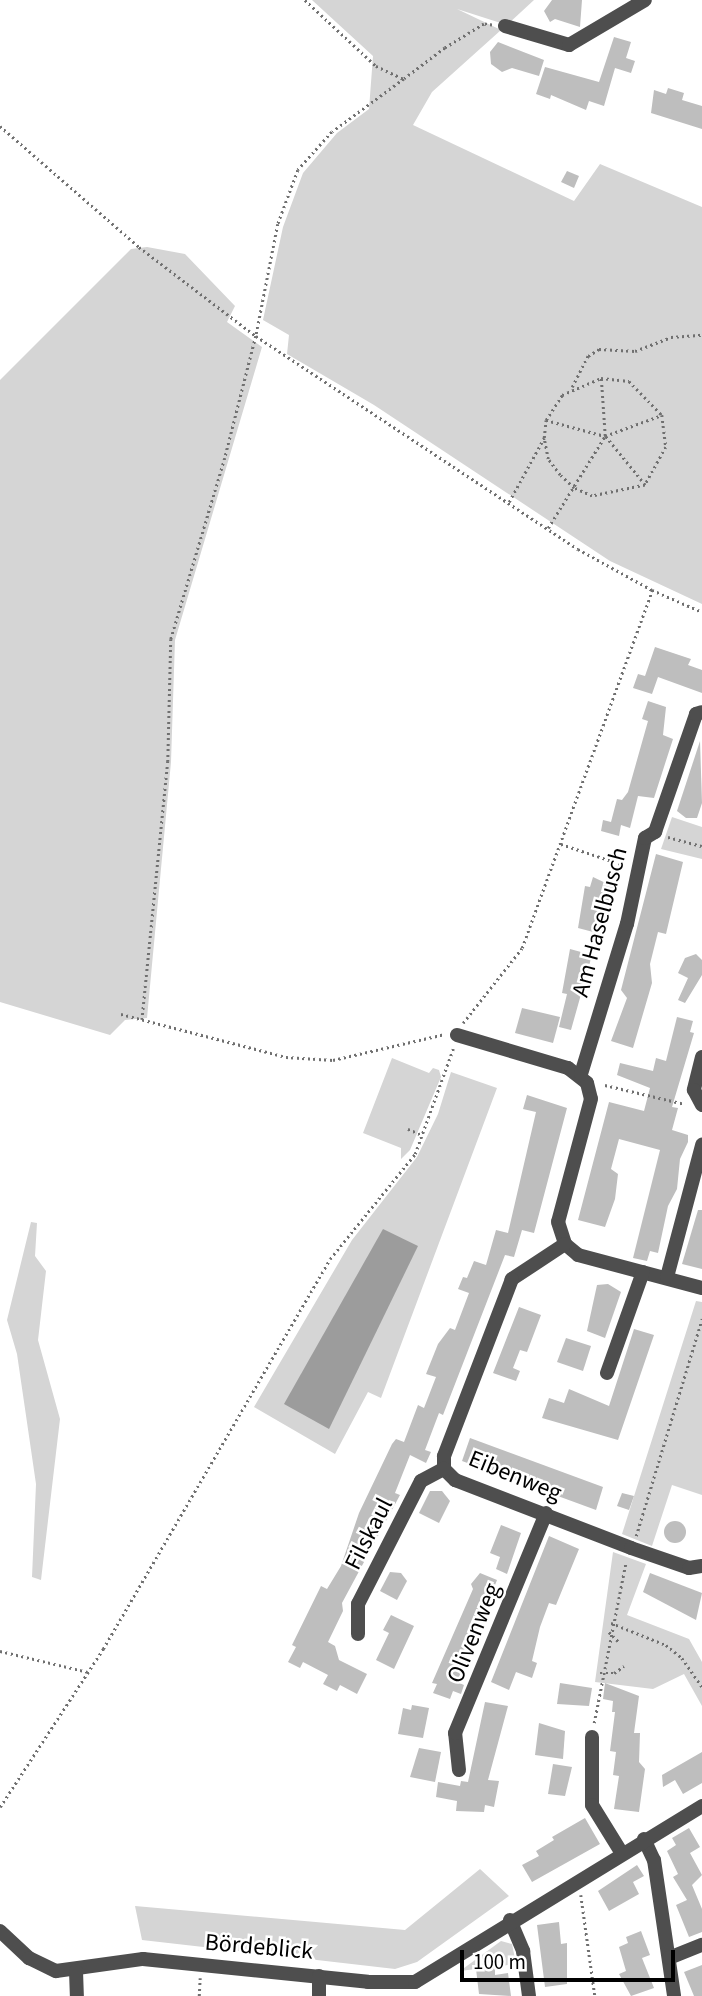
<!DOCTYPE html>
<html>
<head>
<meta charset="utf-8">
<style>
	body { margin:0 }
	#map { position:relative; width:702px; height:1996px; overflow:hidden; background:#fff; font-family:"Source Sans 3",sans-serif }
	div>[style] { position:absolute }
	[style*='--x'] { left:calc(var(--x)*1px); top:calc(var(--y)*1px); width:calc(var(--w)*1px); rotate:calc(var(--a)*1deg) }
	.green>* { inset:0; background:#d5d5d5 }
	.water>* { inset:0; background:#9c9c9c }
	.building>* { inset:0; background:#bebebe }
	.round { border-radius:50% }
	.path>* { height:2.5px; margin-top:-1.25px; transform-origin:0; background:repeating-linear-gradient(90deg,#707070 0 2px,transparent 0 5.5px) }
	.minor>* { height:14px; margin:-7px; padding:0 7px; transform-origin:7px; border-radius:7px; background:#4e4e4e }
	span { translate:-50% -50%; white-space:nowrap; text-align:center; line-height:1.15; -webkit-text-stroke:5px #fff; paint-order:stroke }
	.street-label { font-size:24px; color:#000 }
	.scale { position:absolute; left:460px; top:1950px; width:215px; height:32px; box-sizing:border-box; border:4px solid #000; border-top:0; padding-left:9px; font-size:21px; line-height:24px; white-space:nowrap; color:#000; -webkit-text-stroke:5px #fff; paint-order:stroke }
</style>
</head>
<body>
<div id="map">
	<div class="green">
		<i style="clip-path:polygon(312px 0,534px 0,507px 25px,457px 9px,501px 30px,432px 92px,413px 125px,574px 201px,600px 164px,702px 207px,702px 604px,610px 561px,374px 405px,287px 354px,289px 335px,263px 320px,283px 227px,303px 173px,337px 133px,369px 109px,373px 56px)"></i>
		<i style="clip-path:polygon(147px 247px,185px 254px,235px 306px,227px 322px,262px 347px,175px 640px,171px 762px,147px 1018px,125px 1020px,110px 1035px,0 1002px,0 380px,131px 249px)"></i>
		<i style="clip-path:polygon(672px 817px,702px 827px,702px 859px,661px 849px)"></i>
		<i style="clip-path:polygon(392px 1058px,429px 1073px,433px 1068px,439px 1070px,441px 1077px,410px 1150px,401px 1159px,401px 1148px,363px 1133px)"></i>
		<i style="clip-path:polygon(451px 1072px,497px 1088px,381px 1398px,368px 1392px,335px 1454px,254px 1407px,352px 1240px,417px 1157px,438px 1114px)"></i>
		<i style="clip-path:polygon(31px 1222px,37px 1223px,35px 1256px,46px 1271px,38px 1340px,60px 1419px,41px 1580px,32px 1577px,36px 1484px,17px 1354px,7px 1320px)"></i>
		<i style="clip-path:polygon(696px 1301px,702px 1302px,702px 1495px,672px 1485px,652px 1546px,622px 1534px)"></i>
		<i style="clip-path:polygon(613px 1552px,646px 1564px,627px 1615px,689px 1639px,702px 1662px,702px 1706px,684px 1674px,653px 1689px,595px 1682px)"></i>
		<i style="clip-path:polygon(480px 1869px,509px 1896px,417px 1962px,395px 1969px,142px 1940px,135px 1906px,405px 1930px)"></i>
		<i style="clip-path:polygon(501px 1941px,512px 1944px,516px 1964px,460px 1971px)"></i>
	</div>
	<div class="water">
		<i style="clip-path:polygon(383px 1229px,418px 1246px,329px 1429px,284px 1404px)"></i>
	</div>
	<div class="building">
		<i style="clip-path:polygon(552px 0,582px 0,580px 27px,555px 19px,550px 22px,544px 11px)"></i>
		<i style="clip-path:polygon(614px 37px,631px 42px,626px 58px,635px 61px,631px 73px,615px 68px,604px 106px,589px 101px,586px 110px,551px 95px,550px 99px,536px 94px,545px 67px,599px 82px)"></i>
		<i style="clip-path:polygon(498px 42px,544px 60px,539px 76px,512px 68px,502px 72px,491px 64px,490px 52px)"></i>
		<i style="clip-path:polygon(668px 88px,684px 93px,682px 100px,702px 106px,702px 129px,651px 113px,654px 90px,666px 94px)"></i>
		<i style="clip-path:polygon(567px 171px,579px 176px,574px 188px,561px 182px)"></i>
		<i style="clip-path:polygon(655px 647px,691px 659px,688px 665px,702px 670px,702px 693px,658px 677px,652px 694px,633px 688px,638px 674px,645px 676px)"></i>
		<i style="clip-path:polygon(648px 701px,666px 707px,663px 735px,673px 739px,654px 798px,638px 796px,630px 828px,621px 825px,619px 836px,601px 831px,603px 820px,611px 822px,617px 799px,622px 800px,628px 792px,648px 721px,642px 719px)"></i>
		<i style="clip-path:polygon(700px 741px,702px 803px,697px 818px,686px 818px,677px 811px)"></i>
		<i style="clip-path:polygon(656px 854px,683px 862px,666px 934px,658px 932px,650px 964px,652px 983px,633px 1048px,611px 1041px,627px 998px,621px 990px)"></i>
		<i style="clip-path:polygon(593px 877px,614px 887px,606px 921px,601px 919px,597px 933px,578px 928px,585px 886px,590px 887px)"></i>
		<i style="clip-path:polygon(570px 949px,592px 955px,571px 1030px,559px 1027px,567px 994px,562px 993px)"></i>
		<i style="clip-path:polygon(696px 954px,702px 960px,702px 975px,685px 1003px,678px 1000px,688px 978px,678px 973px,685px 958px)"></i>
		<i style="clip-path:polygon(522px 1008px,560px 1017px,553px 1043px,515px 1033px)"></i>
		<i style="clip-path:polygon(677px 1017px,693px 1021px,690px 1032px,694px 1033px,672px 1107px,678px 1108px,672px 1130px,688px 1135px,688px 1142px,680px 1159px,677px 1189px,668px 1206px,658px 1253px,650px 1251px,647px 1261px,633px 1258px,660px 1150px,619px 1139px,611px 1169px,618px 1174px,615px 1199px,605px 1227px,578px 1220px,609px 1102px,644px 1111px,650px 1088px,617px 1075px,620px 1063px,653px 1071px,656px 1058px,666px 1061px)"></i>
		<i style="clip-path:polygon(527px 1095px,567px 1108px,534px 1233px,522px 1230px,514px 1257px,505px 1255px,443px 1415px,439px 1413px,425px 1450px,431px 1452px,426px 1463px,410px 1455px,395px 1493px,400px 1495px,342px 1603px,343px 1611px,328px 1642px,335px 1646px,339px 1660px,367px 1674px,357px 1694px,340px 1685px,337px 1691px,323px 1684px,328px 1675px,303px 1662px,300px 1668px,288px 1662px,296px 1647px,292px 1645px,321px 1586px,327px 1589px,341px 1566px,359px 1513px,392px 1444px,396px 1439px,404px 1442px,418px 1405px,424px 1408px,436px 1377px,426px 1374px,438px 1344px,450px 1328px,455px 1330px,469px 1293px,458px 1289px,463px 1277px,467px 1278px,474px 1261px,486px 1265px,496px 1230px,508px 1233px,536px 1112px,523px 1109px)"></i>
		<i style="clip-path:polygon(698px 1210px,702px 1210px,702px 1269px,682px 1264px)"></i>
		<i style="clip-path:polygon(608px 1284px,621px 1292px,605px 1338px,587px 1331px,597px 1285px)"></i>
		<i style="clip-path:polygon(519px 1307px,541px 1315px,527px 1352px,520px 1350px,513px 1368px,520px 1371px,516px 1381px,493px 1373px)"></i>
		<i style="clip-path:polygon(634px 1329px,654px 1335px,618px 1440px,542px 1418px,549px 1398px,564px 1403px,569px 1389px,609px 1406px)"></i>
		<i style="clip-path:polygon(566px 1338px,591px 1346px,583px 1371px,557px 1362px)"></i>
		<i style="clip-path:polygon(470px 1438px,603px 1487px,596px 1510px,462px 1461px)"></i>
		<i style="clip-path:polygon(430px 1491px,442px 1491px,450px 1501px,439px 1523px,419px 1513px)"></i>
		<i style="clip-path:polygon(622px 1493px,634px 1496px,629px 1510px,617px 1506px)"></i>
		<i class="round" style="left:664px;top:1521px;width:22px;height:22px"></i>
		<i style="clip-path:polygon(501px 1525px,521px 1533px,507px 1574px,496px 1569px,500px 1557px,490px 1553px)"></i>
		<i style="clip-path:polygon(549px 1536px,579px 1549px,556px 1605px,549px 1603px,540px 1627px,532px 1661px,537px 1663px,532px 1678px,516px 1672px,509px 1690px,491px 1682px)"></i>
		<i style="clip-path:polygon(390px 1572px,401px 1573px,407px 1581px,397px 1600px,380px 1591px)"></i>
		<i style="clip-path:polygon(480px 1573px,497px 1580px,457px 1682px,464px 1685px,461px 1694px,453px 1691px,450px 1699px,433px 1693px,437px 1684px,432px 1683px,473px 1589px,471px 1584px)"></i>
		<i style="clip-path:polygon(650px 1573px,702px 1593px,696px 1620px,643px 1592px)"></i>
		<i style="clip-path:polygon(391px 1615px,414px 1626px,394px 1669px,376px 1660px,389px 1633px,383px 1630px)"></i>
		<i style="clip-path:polygon(560px 1683px,592px 1688px,589px 1706px,557px 1704px)"></i>
		<i style="clip-path:polygon(605px 1683px,639px 1696px,634px 1733px,640px 1733px,639px 1762px,645px 1769px,639px 1812px,614px 1809px,619px 1776px,613px 1775px,616px 1752px,610px 1751px,615px 1712px,612px 1712px,613px 1701px,603px 1699px)"></i>
		<i style="clip-path:polygon(485px 1702px,508px 1706px,488px 1780px,499px 1781px,494px 1807px,485px 1805px,484px 1812px,456px 1811px,457px 1801px,436px 1797px,438px 1782px,460px 1786px,461px 1781px,468px 1782px)"></i>
		<i style="clip-path:polygon(412px 1705px,429px 1708px,423px 1738px,398px 1734px,403px 1708px,411px 1710px)"></i>
		<i style="clip-path:polygon(539px 1723px,565px 1731px,563px 1759px,535px 1755px)"></i>
		<i style="clip-path:polygon(419px 1748px,441px 1752px,435px 1782px,410px 1777px)"></i>
		<i style="clip-path:polygon(702px 1752px,702px 1783px,683px 1794px,675px 1780px,663px 1787px,662px 1775px)"></i>
		<i style="clip-path:polygon(553px 1764px,572px 1767px,565px 1796px,548px 1794px)"></i>
		<i style="clip-path:polygon(585px 1818px,600px 1844px,532px 1882px,522px 1865px,539px 1856px,536px 1851px,554px 1840px,552px 1837px)"></i>
		<i style="clip-path:polygon(689px 1828px,700px 1847px,690px 1853px,702px 1875px,692px 1885px,702px 1909px,702px 1932px,689px 1937px,676px 1905px,687px 1900px,673px 1877px,678px 1874px,667px 1851px,676px 1845px,672px 1838px)"></i>
		<i style="clip-path:polygon(637px 1865px,644px 1876px,633px 1882px,639px 1894px,609px 1911px,598px 1891px)"></i>
		<i style="clip-path:polygon(559px 1922px,561px 1944px,567px 1943px,567px 1984px,545px 1987px,537px 1925px)"></i>
		<i style="clip-path:polygon(641px 1931px,650px 1955px,642px 1958px,654px 1988px,631px 1996px,619px 1974px,626px 1971px,619px 1947px,628px 1943px,626px 1937px)"></i>
		<i style="clip-path:polygon(702px 1965px,702px 1996px,694px 1996px,684px 1972px)"></i>
		<i style="clip-path:polygon(495px 1967px,495px 1975px,508px 1973px,511px 1996px,479px 1994px,476px 1969px)"></i>
	</div>
	<div class="path">
		<i style="--x:305;--y:0;--w:97;--a:42.9"></i>
		<i style="--x:376;--y:66;--w:31;--a:25"></i>
		<i style="--x:492;--y:25;--w:8;--a:-173"></i>
		<i style="--x:484;--y:24;--w:46;--a:148.4"></i>
		<i style="--x:445;--y:48;--w:51;--a:142.9"></i>
		<i style="--x:404;--y:79;--w:89;--a:143.6"></i>
		<i style="--x:332;--y:132;--w:51;--a:131.8"></i>
		<i style="--x:298;--y:170;--w:58;--a:110.3"></i>
		<i style="--x:278;--y:224;--w:114;--a:101.1"></i>
		<i style="--x:256;--y:336;--w:386;--a:33.5"></i>
		<i style="--x:578;--y:549;--w:85;--a:29"></i>
		<i style="--x:652;--y:590;--w:55;--a:23.7"></i>
		<i style="--x:0;--y:126;--w:184;--a:41"></i>
		<i style="--x:139;--y:247;--w:147;--a:37.3"></i>
		<i style="--x:256;--y:336;--w:126;--a:104.3"></i>
		<i style="--x:225;--y:458;--w:189;--a:106.6"></i>
		<i style="--x:171;--y:639;--w:122;--a:91.4"></i>
		<i style="--x:168;--y:761;--w:260;--a:95.7"></i>
		<i style="--x:601;--y:378;--w:28;--a:6"></i>
		<i style="--x:629;--y:381;--w:47;--a:45.9"></i>
		<i style="--x:662;--y:415;--w:32;--a:83"></i>
		<i style="--x:666;--y:447;--w:43;--a:118.9"></i>
		<i style="--x:645;--y:485;--w:54;--a:168.3"></i>
		<i style="--x:592;--y:496;--w:20;--a:-156"></i>
		<i style="--x:574;--y:488;--w:19;--a:-137"></i>
		<i style="--x:560;--y:475;--w:20;--a:-127"></i>
		<i style="--x:548;--y:459;--w:21;--a:-101"></i>
		<i style="--x:544;--y:438;--w:18;--a:-84"></i>
		<i style="--x:546;--y:420;--w:30;--a:-57"></i>
		<i style="--x:562;--y:395;--w:43;--a:-23.6"></i>
		<i style="--x:572;--y:387;--w:35;--a:-63"></i>
		<i style="--x:588;--y:356;--w:13;--a:-32"></i>
		<i style="--x:599;--y:349;--w:36;--a:3"></i>
		<i style="--x:635;--y:351;--w:39;--a:-21"></i>
		<i style="--x:671;--y:337;--w:31;--a:-4"></i>
		<i style="--x:546;--y:420;--w:61;--a:15.2"></i>
		<i style="--x:605;--y:436;--w:58;--a:-93.9"></i>
		<i style="--x:645;--y:485;--w:63;--a:-129.2"></i>
		<i style="--x:605;--y:436;--w:61;--a:-20.2"></i>
		<i style="--x:509;--y:502;--w:73;--a:-61.3"></i>
		<i style="--x:548;--y:528;--w:108;--a:-58.2"></i>
		<i style="--x:668;--y:837;--w:35;--a:15"></i>
		<i style="--x:561;--y:844;--w:66;--a:18.4"></i>
		<i style="--x:121;--y:1014;--w:171;--a:14.6"></i>
		<i style="--x:286;--y:1057;--w:47;--a:3.7"></i>
		<i style="--x:333;--y:1060;--w:115;--a:-13.1"></i>
		<i style="--x:463;--y:1023;--w:95;--a:-51.8"></i>
		<i style="--x:522;--y:948;--w:381;--a:-70"></i>
		<i style="--x:605;--y:1085;--w:82;--a:13.4"></i>
		<i style="--x:408;--y:1129;--w:15;--a:23"></i>
		<i style="--x:636;--y:1536;--w:227;--a:-73.1"></i>
		<i style="--x:611;--y:1623;--w:59;--a:21.8"></i>
		<i style="--x:666;--y:1645;--w:21;--a:39"></i>
		<i style="--x:682;--y:1658;--w:35;--a:55"></i>
		<i style="--x:609;--y:1632;--w:14;--a:45"></i>
		<i style="--x:0;--y:1651;--w:90;--a:13.4"></i>
		<i style="--x:600;--y:1673;--w:14;--a:0"></i>
		<i style="--x:614;--y:1673;--w:12;--a:-35"></i>
		<i style="--x:594;--y:1723;--w:164;--a:-78.8"></i>
		<i style="--x:0;--y:1807;--w:189;--a:-56.9"></i>
		<i style="--x:103;--y:1649;--w:451;--a:-59.8"></i>
		<i style="--x:330;--y:1259;--w:135;--a:-51"></i>
		<i style="--x:415;--y:1154;--w:112;--a:-70.1"></i>
		<i style="--x:581;--y:1895;--w:102;--a:82.1"></i>
		<i style="--x:199;--y:1996;--w:18;--a:-87"></i>
	</div>
	<div class="minor">
		<i style="--x:505;--y:26;--w:67;--a:16.5"></i>
		<i style="--x:569;--y:45;--w:88;--a:-30.6"></i>
		<i style="--x:457;--y:1035;--w:116;--a:16.6"></i>
		<i style="--x:568;--y:1068;--w:24;--a:38"></i>
		<i style="--x:587;--y:1083;--w:16;--a:76"></i>
		<i style="--x:591;--y:1099;--w:127;--a:105"></i>
		<i style="--x:558;--y:1222;--w:23;--a:72"></i>
		<i style="--x:565;--y:1244;--w:17;--a:40"></i>
		<i style="--x:578;--y:1255;--w:128;--a:14.9"></i>
		<i style="--x:702;--y:1057;--w:34;--a:104"></i>
		<i style="--x:694;--y:1090;--w:17;--a:62"></i>
		<i style="--x:581;--y:1074;--w:157;--a:-73"></i>
		<i style="--x:627;--y:924;--w:88;--a:-78.2"></i>
		<i style="--x:645;--y:838;--w:12;--a:-31"></i>
		<i style="--x:655;--y:832;--w:125;--a:-70.8"></i>
		<i style="--x:696;--y:714;--w:6;--a:-18"></i>
		<i style="--x:565;--y:1244;--w:64;--a:146.6"></i>
		<i style="--x:512;--y:1279;--w:190;--a:111"></i>
		<i style="--x:444;--y:1456;--w:13;--a:90"></i>
		<i style="--x:444;--y:1469;--w:16;--a:45"></i>
		<i style="--x:455;--y:1480;--w:189;--a:21.1"></i>
		<i style="--x:631;--y:1548;--w:61;--a:19"></i>
		<i style="--x:689;--y:1568;--w:13;--a:-9"></i>
		<i style="--x:667;--y:1277;--w:137;--a:-75.1"></i>
		<i style="--x:607;--y:1373;--w:107;--a:-70.4"></i>
		<i style="--x:358;--y:1634;--w:30;--a:-90"></i>
		<i style="--x:358;--y:1604;--w:138;--a:-62.9"></i>
		<i style="--x:421;--y:1481;--w:26;--a:-28"></i>
		<i style="--x:592;--y:1737;--w:68;--a:90"></i>
		<i style="--x:592;--y:1805;--w:55;--a:58.3"></i>
		<i style="--x:459;--y:1770;--w:37;--a:-96"></i>
		<i style="--x:455;--y:1733;--w:238;--a:-67.5"></i>
		<i style="--x:644;--y:1839;--w:23;--a:65"></i>
		<i style="--x:654;--y:1860;--w:137;--a:81.6"></i>
		<i style="--x:510;--y:1920;--w:34;--a:67"></i>
		<i style="--x:523;--y:1951;--w:45;--a:82.4"></i>
		<i style="--x:0;--y:1931;--w:40;--a:43"></i>
		<i style="--x:29;--y:1958;--w:30;--a:26"></i>
		<i style="--x:56;--y:1971;--w:88;--a:-7.9"></i>
		<i style="--x:143;--y:1959;--w:226;--a:5.8"></i>
		<i style="--x:368;--y:1982;--w:47;--a:0"></i>
		<i style="--x:415;--y:1982;--w:337;--a:-31.5"></i>
		<i style="--x:669;--y:1958;--w:35;--a:-22"></i>
		<i style="--x:76;--y:1971;--w:25;--a:88"></i>
		<i style="--x:319;--y:1996;--w:20;--a:-90"></i>
	</div>
	<div class="street-label">
		<span style="left:600px;top:922px;rotate:-75deg">Am Haselbusch</span>
		<span style="left:515px;top:1476px;rotate:22deg">Eibenweg</span>
		<span style="left:369px;top:1534px;rotate:-63deg">Filskaul</span>
		<span style="left:474px;top:1633px;rotate:-68deg">Olivenweg</span>
		<span style="left:259px;top:1947px;rotate:5deg">Bördeblick</span>
	</div>
	<div class="scale">100 m</div>
</div>
</body>
</html>
